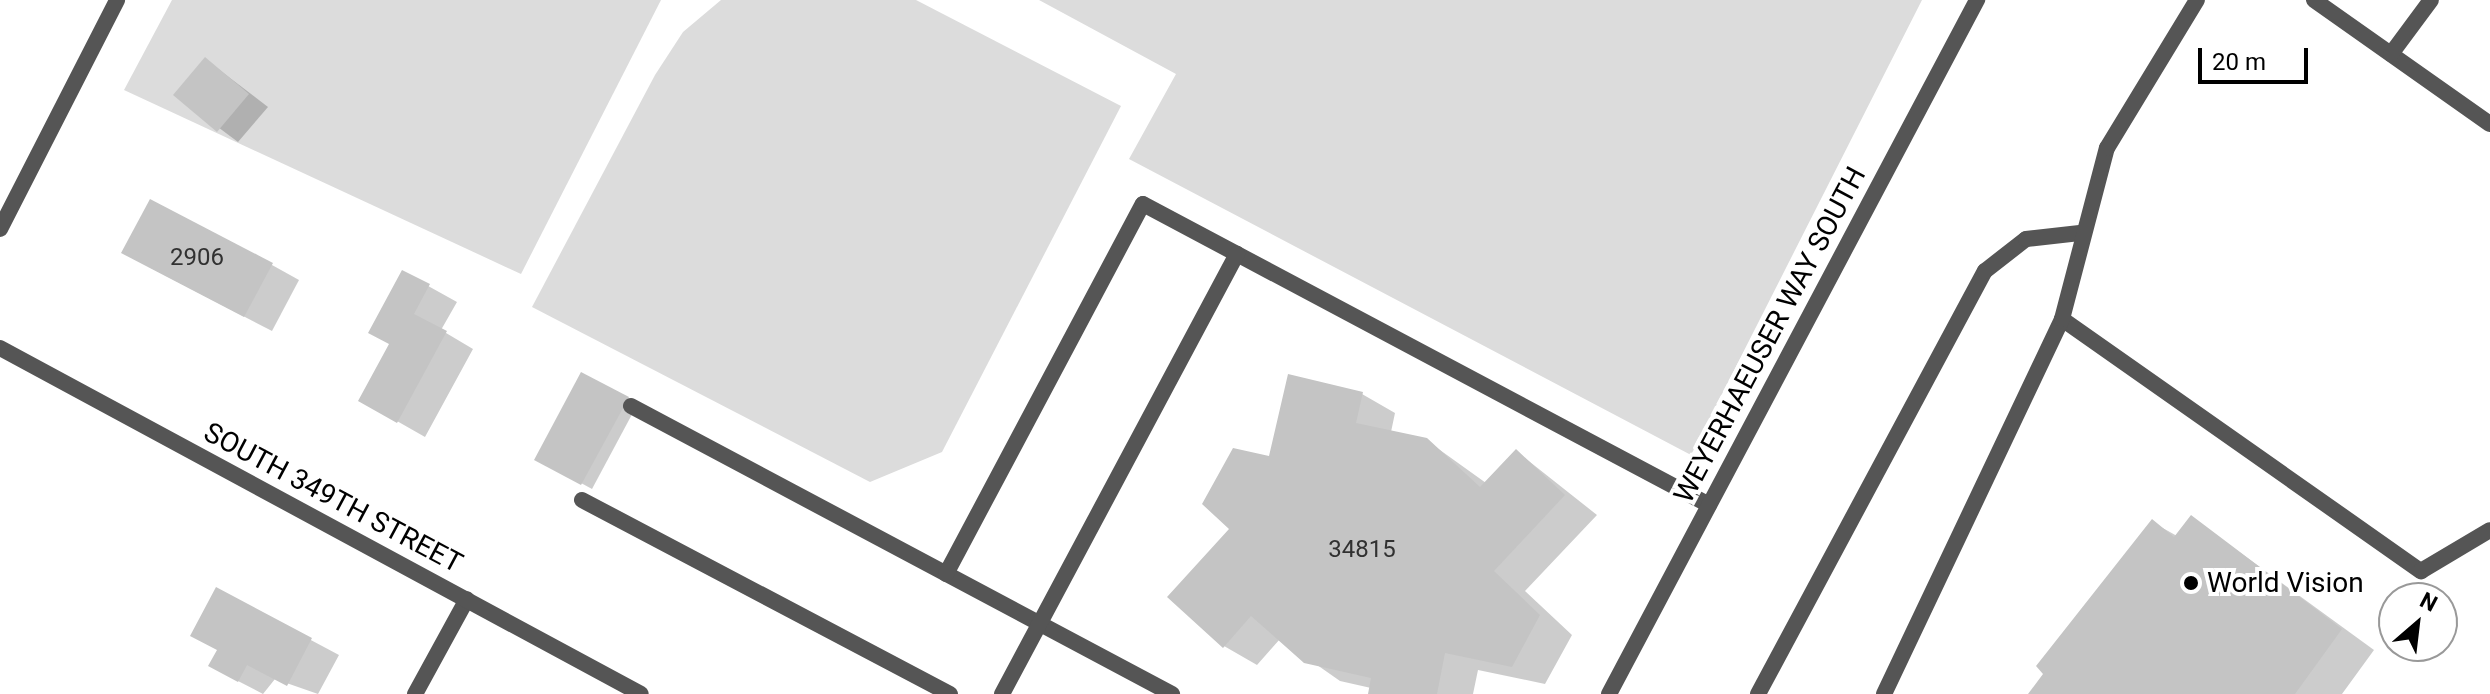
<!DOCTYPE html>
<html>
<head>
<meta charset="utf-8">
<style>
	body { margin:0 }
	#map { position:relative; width:2490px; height:694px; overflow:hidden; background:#fff; font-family:Roboto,sans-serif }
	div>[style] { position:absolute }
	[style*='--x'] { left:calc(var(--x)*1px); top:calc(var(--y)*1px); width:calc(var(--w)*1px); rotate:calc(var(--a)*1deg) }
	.green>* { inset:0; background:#dcdcdc }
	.shadow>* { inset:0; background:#0003 }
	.building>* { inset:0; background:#c4c4c4 }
	.service>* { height:16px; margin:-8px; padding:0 8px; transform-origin:8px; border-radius:8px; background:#555 }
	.minor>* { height:16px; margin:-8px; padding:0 8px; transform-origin:8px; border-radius:8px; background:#555 }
	.tertiary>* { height:16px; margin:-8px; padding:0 8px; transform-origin:8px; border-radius:8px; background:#555 }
	.dots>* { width:22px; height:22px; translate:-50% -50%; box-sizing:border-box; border:4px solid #fff; border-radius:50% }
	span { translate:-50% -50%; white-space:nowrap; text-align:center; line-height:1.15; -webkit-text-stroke:8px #fff; paint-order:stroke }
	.number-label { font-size:24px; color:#313131 }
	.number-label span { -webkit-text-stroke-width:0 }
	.street-label { font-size:28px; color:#000 }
	.poi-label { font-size:28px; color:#000 }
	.left { translate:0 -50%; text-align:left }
	.north { position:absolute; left:2378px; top:582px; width:80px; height:80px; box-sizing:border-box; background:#fff; border:2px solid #999; border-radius:50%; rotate:28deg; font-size:22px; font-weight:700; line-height:32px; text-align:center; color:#000 }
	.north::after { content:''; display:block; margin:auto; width:28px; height:36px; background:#000; clip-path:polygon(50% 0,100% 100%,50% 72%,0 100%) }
	.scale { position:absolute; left:2198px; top:48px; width:110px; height:36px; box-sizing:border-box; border:4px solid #000; border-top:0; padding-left:10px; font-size:24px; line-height:28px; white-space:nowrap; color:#000; -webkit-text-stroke:6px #fff; paint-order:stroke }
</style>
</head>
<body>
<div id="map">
	<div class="green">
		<i style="clip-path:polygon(172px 0,661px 0,521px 274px,124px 90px)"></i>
		<i style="clip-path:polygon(721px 0,916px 0,1121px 106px,942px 452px,870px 482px,532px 307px,655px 75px,683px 32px)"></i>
		<i style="clip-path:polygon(1039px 0,1922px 0,1691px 455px,1129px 159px,1176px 74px)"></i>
	</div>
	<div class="shadow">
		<i style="clip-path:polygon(205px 59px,268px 107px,238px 142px,175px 95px)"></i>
		<i style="clip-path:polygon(272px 265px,299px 280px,272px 331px,151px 268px)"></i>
		<i style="clip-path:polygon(403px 272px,457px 302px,441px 330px,473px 349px,425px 437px,360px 400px,391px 344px)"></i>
		<i style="clip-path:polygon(582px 375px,637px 405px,592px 489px,537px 459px)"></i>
		<i style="clip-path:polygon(1362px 394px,1395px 413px,1391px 432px,1426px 440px,1486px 483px,1516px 451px,1597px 515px,1525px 591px,1572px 635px,1545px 684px,1478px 670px,1473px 694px,1370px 694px,1371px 688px,1340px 681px,1280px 639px,1257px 665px,1224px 646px,1232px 529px,1270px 458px)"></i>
		<i style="clip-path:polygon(2191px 517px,2374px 650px,2342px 694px,2031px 694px,2152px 522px,2177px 536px)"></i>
		<i style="clip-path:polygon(217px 590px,339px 655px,318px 694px,275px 679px,263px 694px,238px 681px,220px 651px)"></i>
	</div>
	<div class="building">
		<i style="clip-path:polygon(205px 57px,249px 94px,217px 132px,173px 95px)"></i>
		<i style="clip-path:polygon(150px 199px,273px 263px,244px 317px,121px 253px)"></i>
		<i style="clip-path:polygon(402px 270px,430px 284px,414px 314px,447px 331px,397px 423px,358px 401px,389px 344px,368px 333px)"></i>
		<i style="clip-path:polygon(581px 372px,629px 397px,581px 485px,534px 460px)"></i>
		<i style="clip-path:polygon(1288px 374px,1363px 392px,1356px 423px,1427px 438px,1480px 487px,1516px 449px,1565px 495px,1494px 571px,1540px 615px,1512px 667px,1445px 653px,1437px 694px,1368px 694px,1371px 678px,1304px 663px,1251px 616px,1223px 648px,1167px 597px,1229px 529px,1202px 504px,1233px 448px,1269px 456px)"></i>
		<i style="clip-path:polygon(2191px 515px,2342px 629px,2295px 694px,2028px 694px,2043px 674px,2036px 666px,2152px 519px,2174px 537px)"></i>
		<i style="clip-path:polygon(216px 587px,312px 638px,287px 686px,247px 665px,238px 682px,208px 666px,217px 650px,190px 636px)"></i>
	</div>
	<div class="service">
		<i style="--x:2314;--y:0;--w:215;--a:35.2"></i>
		<i style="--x:2391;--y:54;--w:67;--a:-53.5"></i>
		<i style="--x:2062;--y:319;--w:439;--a:35.1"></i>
		<i style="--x:2421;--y:571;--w:80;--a:-30.7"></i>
		<i style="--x:631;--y:406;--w:613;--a:28.03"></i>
		<i style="--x:582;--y:500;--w:416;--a:27.8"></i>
		<i style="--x:946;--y:574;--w:419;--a:-62"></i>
		<i style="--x:1143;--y:204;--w:641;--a:28"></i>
		<i style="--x:1002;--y:694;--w:499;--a:-61.9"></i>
		<i style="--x:1758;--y:694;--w:480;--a:-61.8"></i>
		<i style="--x:1985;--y:271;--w:52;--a:-38"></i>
		<i style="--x:2026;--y:239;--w:54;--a:-6.3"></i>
		<i style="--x:1884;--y:694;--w:415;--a:-64.6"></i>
		<i style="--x:2062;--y:319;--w:177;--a:-75.3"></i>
		<i style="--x:2107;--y:148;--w:173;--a:-58.7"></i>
	</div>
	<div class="minor">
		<i style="--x:0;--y:229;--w:257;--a:-62.9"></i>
		<i style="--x:415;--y:694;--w:108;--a:-61.3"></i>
	</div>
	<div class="tertiary">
		<i style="--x:0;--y:348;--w:728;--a:28.36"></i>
		<i style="--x:1609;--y:694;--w:786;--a:-62.06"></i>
	</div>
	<div class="dots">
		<i style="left:2191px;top:583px;background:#000"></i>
	</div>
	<div class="number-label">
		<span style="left:197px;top:258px">2906</span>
		<span style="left:1362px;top:550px">34815</span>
	</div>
	<div class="street-label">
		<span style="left:1770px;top:335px;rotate:-62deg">WEYERHAEUSER WAY SOUTH</span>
		<span style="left:333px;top:498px;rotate:28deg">SOUTH 349TH STREET</span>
	</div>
	<div class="poi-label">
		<span class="left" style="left:2207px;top:583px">World Vision</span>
	</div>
	<div class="north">N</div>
	<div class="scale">20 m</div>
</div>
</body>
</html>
